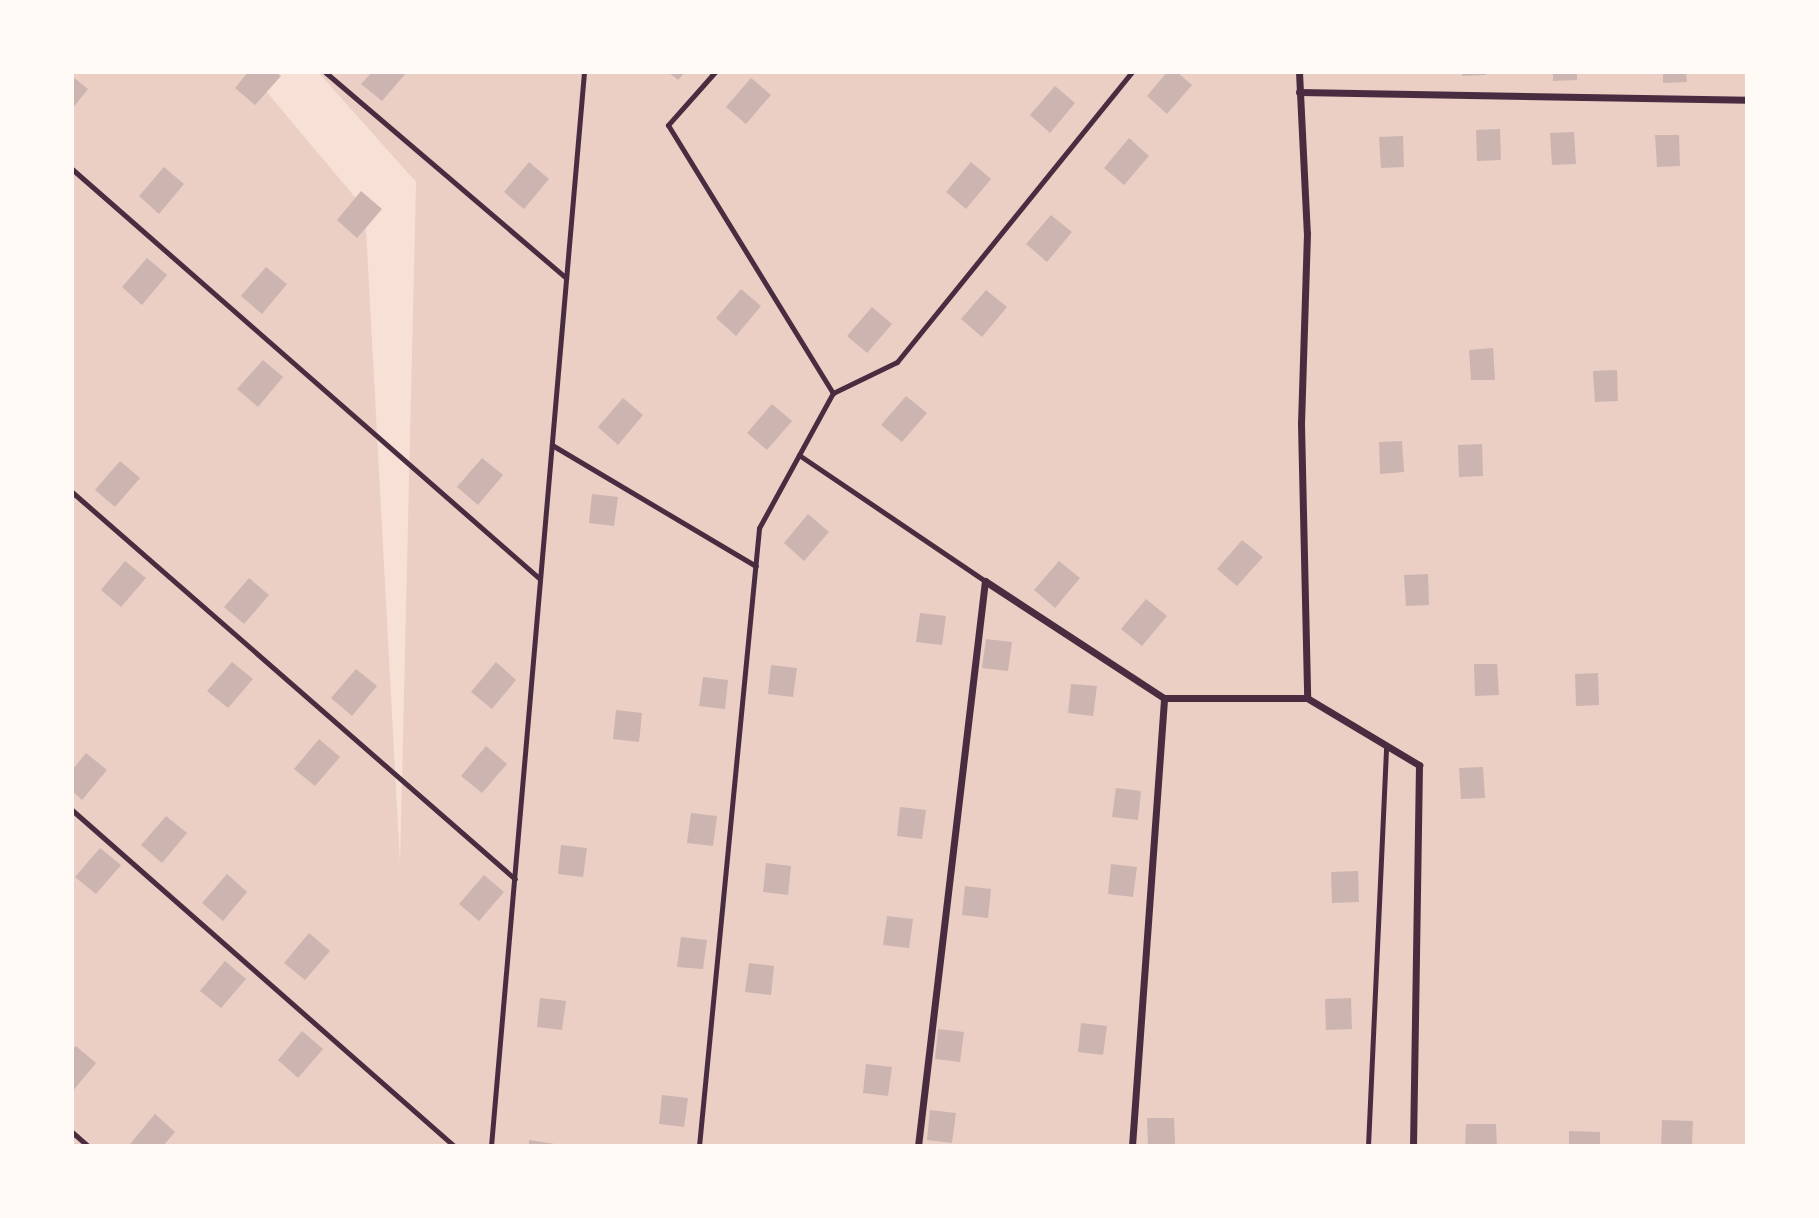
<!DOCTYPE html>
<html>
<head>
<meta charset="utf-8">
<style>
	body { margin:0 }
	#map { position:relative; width:1819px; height:1218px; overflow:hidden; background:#f7e1d7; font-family:"DejaVu Sans",sans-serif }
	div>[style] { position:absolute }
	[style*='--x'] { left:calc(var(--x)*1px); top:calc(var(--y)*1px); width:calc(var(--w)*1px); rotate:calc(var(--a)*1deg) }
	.green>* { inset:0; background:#ebcfc5 }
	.building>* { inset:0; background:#ccb4b1 }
	.service>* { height:5px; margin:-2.5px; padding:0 2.5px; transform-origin:2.5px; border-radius:2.5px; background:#4a2c40 }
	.minor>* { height:7px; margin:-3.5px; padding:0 3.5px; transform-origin:3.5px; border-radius:3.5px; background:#4a2c40 }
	span { translate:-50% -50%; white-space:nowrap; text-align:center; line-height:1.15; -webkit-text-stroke:7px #fffaf5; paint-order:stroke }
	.frame { position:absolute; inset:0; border:74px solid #fffaf5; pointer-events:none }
</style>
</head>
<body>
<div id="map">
	<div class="green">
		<i style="clip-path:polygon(72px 72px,250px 72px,365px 209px,400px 863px,416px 182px,318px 72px,1747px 72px,1747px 1146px,72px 1146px)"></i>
	</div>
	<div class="building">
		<i style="clip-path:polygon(248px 72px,276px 72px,281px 76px,255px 105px,235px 88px)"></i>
		<i style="clip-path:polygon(372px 72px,407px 72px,382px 101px,361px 84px)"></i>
		<i style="clip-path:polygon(668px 72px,685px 72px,678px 80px)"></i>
		<i style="clip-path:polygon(1167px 72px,1177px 72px,1192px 85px,1167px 114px,1147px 96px)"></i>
		<i style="clip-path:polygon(1462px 72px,1485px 72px,1486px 75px,1462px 76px)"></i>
		<i style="clip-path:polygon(1553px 72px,1577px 72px,1577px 80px,1553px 81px)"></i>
		<i style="clip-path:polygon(1663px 72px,1686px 72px,1687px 82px,1663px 83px)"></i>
		<i style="clip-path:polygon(72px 76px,88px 89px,72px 109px)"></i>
		<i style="clip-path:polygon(751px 78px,771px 95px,746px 124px,726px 107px)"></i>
		<i style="clip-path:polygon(1055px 86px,1075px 103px,1050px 133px,1030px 115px)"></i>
		<i style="clip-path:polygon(1500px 129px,1501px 160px,1477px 161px,1476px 130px)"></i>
		<i style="clip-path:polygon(1574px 132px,1576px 164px,1552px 165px,1550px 133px)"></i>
		<i style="clip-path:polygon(1655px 135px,1679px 135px,1680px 166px,1657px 167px)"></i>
		<i style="clip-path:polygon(1403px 136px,1404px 167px,1381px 168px,1379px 137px)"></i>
		<i style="clip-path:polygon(1129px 138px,1149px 156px,1124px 185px,1104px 168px)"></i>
		<i style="clip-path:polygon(529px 162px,549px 179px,524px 209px,504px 192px)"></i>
		<i style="clip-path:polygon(971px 162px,991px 179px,966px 209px,946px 192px)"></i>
		<i style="clip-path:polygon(164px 167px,184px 184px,159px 214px,139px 196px)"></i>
		<i style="clip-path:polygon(361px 191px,382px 209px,357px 238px,337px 220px)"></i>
		<i style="clip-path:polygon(1051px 215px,1072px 232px,1047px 262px,1026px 244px)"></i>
		<i style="clip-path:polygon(147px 258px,167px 275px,142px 305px,122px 287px)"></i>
		<i style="clip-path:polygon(266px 267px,287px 284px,262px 314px,241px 296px)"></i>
		<i style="clip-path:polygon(741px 289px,761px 306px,736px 336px,716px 318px)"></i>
		<i style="clip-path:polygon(986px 290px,1007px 307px,982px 337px,961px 319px)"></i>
		<i style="clip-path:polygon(872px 307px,892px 324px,867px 353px,847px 336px)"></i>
		<i style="clip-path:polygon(1493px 348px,1495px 380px,1471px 380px,1469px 350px)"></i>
		<i style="clip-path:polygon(263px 360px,283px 377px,258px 407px,237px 389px)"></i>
		<i style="clip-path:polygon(1617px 370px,1618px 401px,1595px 402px,1593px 371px)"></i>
		<i style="clip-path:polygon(906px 396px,927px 413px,902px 442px,881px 425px)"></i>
		<i style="clip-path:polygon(623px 398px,643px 415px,618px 445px,598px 427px)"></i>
		<i style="clip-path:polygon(772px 404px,792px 421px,767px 450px,747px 433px)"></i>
		<i style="clip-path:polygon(1402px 441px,1404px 472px,1380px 474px,1379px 442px)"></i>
		<i style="clip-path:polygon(1482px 444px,1483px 476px,1459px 477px,1458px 445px)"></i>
		<i style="clip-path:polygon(482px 458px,503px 475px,478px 505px,457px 487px)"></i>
		<i style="clip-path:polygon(120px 461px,140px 478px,115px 507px,95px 490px)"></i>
		<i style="clip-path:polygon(592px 494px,618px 497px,614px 526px,589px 523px)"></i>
		<i style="clip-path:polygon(808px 514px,829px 532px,804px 561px,784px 543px)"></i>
		<i style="clip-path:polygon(1242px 540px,1263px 557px,1237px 586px,1217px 569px)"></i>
		<i style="clip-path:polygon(125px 561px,146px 578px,121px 607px,101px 590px)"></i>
		<i style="clip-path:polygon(1059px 561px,1080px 578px,1055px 608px,1034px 590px)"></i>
		<i style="clip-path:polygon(1428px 574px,1429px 605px,1406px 606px,1404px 575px)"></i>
		<i style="clip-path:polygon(249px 578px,269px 595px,244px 624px,224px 607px)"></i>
		<i style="clip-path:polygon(1146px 599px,1167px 616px,1142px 646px,1121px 629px)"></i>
		<i style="clip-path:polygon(920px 613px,946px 616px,942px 645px,916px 642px)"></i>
		<i style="clip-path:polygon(986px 639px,1012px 642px,1008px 671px,982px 668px)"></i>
		<i style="clip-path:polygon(232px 662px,253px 679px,228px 708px,207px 691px)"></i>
		<i style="clip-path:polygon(496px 662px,516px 680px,492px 709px,471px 692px)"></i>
		<i style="clip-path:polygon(1474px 664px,1497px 664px,1499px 695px,1475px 696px)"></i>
		<i style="clip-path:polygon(771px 665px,797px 668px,793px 697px,768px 694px)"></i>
		<i style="clip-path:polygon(356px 669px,377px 686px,352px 716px,331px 698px)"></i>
		<i style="clip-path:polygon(1598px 673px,1599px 705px,1576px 706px,1575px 674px)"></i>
		<i style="clip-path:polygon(703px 677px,728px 680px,725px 709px,699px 706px)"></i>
		<i style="clip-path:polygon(1071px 684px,1097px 686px,1093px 716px,1068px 713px)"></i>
		<i style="clip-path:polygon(616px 710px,642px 713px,639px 742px,613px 739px)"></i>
		<i style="clip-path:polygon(319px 739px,340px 757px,315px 786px,294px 769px)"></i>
		<i style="clip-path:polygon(486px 746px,507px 764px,482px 793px,461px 776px)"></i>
		<i style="clip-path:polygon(86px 753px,107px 770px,82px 800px,72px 791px,72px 770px)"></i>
		<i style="clip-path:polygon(1483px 767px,1485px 798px,1461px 799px,1459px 768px)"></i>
		<i style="clip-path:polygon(1116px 788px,1141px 791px,1138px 820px,1112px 817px)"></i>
		<i style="clip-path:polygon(900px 807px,926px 810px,922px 839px,897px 836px)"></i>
		<i style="clip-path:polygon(691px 813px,717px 816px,713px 846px,687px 843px)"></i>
		<i style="clip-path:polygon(166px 816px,187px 833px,162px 863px,141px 845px)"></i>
		<i style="clip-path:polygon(561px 845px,587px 848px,583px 877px,558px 874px)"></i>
		<i style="clip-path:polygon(100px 848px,121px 865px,96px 894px,75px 877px)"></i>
		<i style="clip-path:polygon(766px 863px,791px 866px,788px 895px,763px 892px)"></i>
		<i style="clip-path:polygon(1111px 864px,1137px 867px,1133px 897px,1108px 894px)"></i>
		<i style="clip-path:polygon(1358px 871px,1359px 902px,1332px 903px,1331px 872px)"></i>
		<i style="clip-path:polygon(227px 874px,247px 892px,223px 921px,202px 903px)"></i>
		<i style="clip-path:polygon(484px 875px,504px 892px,479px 921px,459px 904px)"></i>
		<i style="clip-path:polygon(965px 886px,991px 889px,988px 918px,962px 915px)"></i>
		<i style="clip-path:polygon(887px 916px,913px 919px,909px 948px,883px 945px)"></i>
		<i style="clip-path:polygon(309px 933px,330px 951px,305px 980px,284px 963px)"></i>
		<i style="clip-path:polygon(681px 937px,707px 940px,703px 969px,677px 967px)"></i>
		<i style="clip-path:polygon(225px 961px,246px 979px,221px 1008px,200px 991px)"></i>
		<i style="clip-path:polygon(749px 963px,774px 966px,771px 995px,745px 992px)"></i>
		<i style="clip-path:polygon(540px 998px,566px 1001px,562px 1030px,537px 1027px)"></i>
		<i style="clip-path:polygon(1351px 998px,1352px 1029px,1326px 1030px,1325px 999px)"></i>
		<i style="clip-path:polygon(1081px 1023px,1107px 1026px,1103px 1055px,1078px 1052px)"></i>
		<i style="clip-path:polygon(938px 1029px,964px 1032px,960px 1062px,935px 1059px)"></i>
		<i style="clip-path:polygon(302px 1031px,323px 1049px,298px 1078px,278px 1060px)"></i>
		<i style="clip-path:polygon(76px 1046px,96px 1063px,72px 1092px,72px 1050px)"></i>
		<i style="clip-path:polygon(866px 1064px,892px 1067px,888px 1096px,863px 1093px)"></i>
		<i style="clip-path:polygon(662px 1095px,688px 1098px,684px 1127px,659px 1124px)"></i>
		<i style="clip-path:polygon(930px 1110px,956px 1113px,952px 1143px,927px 1140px)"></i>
		<i style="clip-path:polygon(155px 1114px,175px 1132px,163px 1146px,133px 1146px,130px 1144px)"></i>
		<i style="clip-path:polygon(1147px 1118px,1174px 1118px,1175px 1146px,1148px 1146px)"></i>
		<i style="clip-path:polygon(1662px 1120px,1693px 1121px,1692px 1146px,1661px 1146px)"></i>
		<i style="clip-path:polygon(1466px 1124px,1496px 1124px,1497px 1146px,1465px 1146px)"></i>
		<i style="clip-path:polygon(1569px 1131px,1600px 1132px,1600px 1146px,1569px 1146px)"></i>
		<i style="clip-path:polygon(529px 1140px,555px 1144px,555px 1146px,529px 1146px)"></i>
	</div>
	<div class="service">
		<i style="--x:325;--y:72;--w:317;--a:40.5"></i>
		<i style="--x:715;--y:72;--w:71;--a:131.6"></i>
		<i style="--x:668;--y:125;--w:315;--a:58.4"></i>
		<i style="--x:72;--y:169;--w:622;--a:41.22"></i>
		<i style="--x:552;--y:445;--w:237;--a:30.7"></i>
		<i style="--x:799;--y:455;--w:225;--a:34.1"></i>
		<i style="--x:72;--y:492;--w:588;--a:41.14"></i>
		<i style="--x:72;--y:810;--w:509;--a:41.33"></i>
		<i style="--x:72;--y:1132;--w:21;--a:41"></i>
		<i style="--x:491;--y:1146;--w:1078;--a:-85.05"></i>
		<i style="--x:699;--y:1146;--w:621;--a:-84.45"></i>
		<i style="--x:759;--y:528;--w:154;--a:-61.3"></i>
		<i style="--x:833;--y:393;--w:71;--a:-25.8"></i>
		<i style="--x:897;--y:362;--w:373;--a:-51"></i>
		<i style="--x:1368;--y:1146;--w:401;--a:-87.4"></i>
	</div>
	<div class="minor">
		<i style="--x:1299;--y:72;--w:161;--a:87.2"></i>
		<i style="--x:1307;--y:233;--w:191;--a:91.8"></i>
		<i style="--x:1301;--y:424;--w:274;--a:88.7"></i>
		<i style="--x:1299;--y:92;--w:448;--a:1"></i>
		<i style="--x:918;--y:1146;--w:569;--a:-83.24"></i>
		<i style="--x:985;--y:581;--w:214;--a:33.2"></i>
		<i style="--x:1164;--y:698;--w:143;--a:0"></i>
		<i style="--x:1307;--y:698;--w:131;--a:30.9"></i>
		<i style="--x:1419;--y:765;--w:381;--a:90.9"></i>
		<i style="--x:1132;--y:1146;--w:449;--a:-85.9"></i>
	</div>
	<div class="frame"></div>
</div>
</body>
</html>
